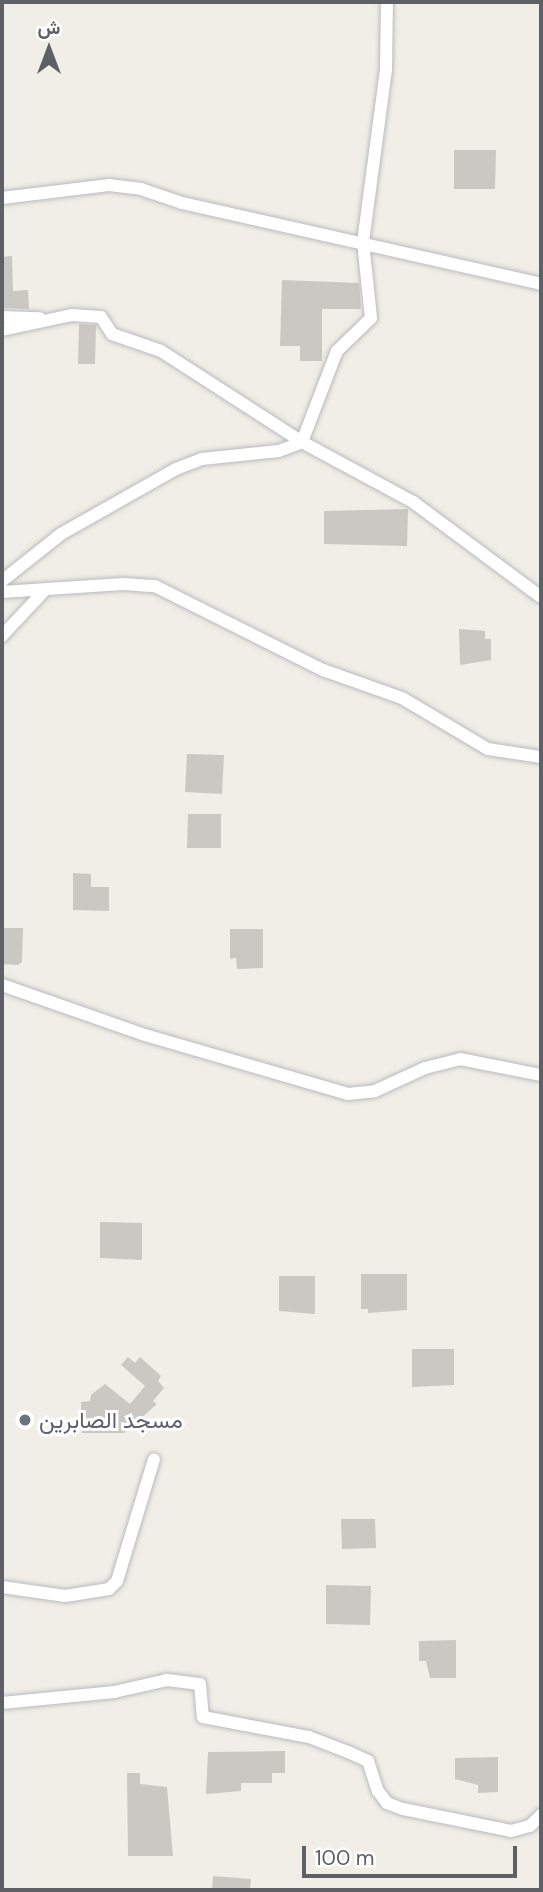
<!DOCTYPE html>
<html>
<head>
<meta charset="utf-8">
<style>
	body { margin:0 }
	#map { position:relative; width:543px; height:1892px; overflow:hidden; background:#f0eee6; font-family:"DM Sans",Vazirmatn,sans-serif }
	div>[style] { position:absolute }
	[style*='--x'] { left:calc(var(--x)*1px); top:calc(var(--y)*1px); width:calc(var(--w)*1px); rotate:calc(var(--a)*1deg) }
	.building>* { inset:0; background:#cbc8c3 }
	.roads { filter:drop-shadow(0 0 2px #b8bbbf) drop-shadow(0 0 2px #b8bbbf) }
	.minor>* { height:12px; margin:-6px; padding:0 6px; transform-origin:6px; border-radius:6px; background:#fff }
	.dots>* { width:19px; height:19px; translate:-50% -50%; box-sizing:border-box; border:4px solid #fff; border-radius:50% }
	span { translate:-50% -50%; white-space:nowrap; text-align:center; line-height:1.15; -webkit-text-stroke:6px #fff; paint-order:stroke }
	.worship-label { font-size:23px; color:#5b616d }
	.left { translate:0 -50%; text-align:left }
	.frame { position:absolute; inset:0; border:4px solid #5d6166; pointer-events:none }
	.north { position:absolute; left:14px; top:14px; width:70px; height:70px; -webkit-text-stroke:5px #fff; paint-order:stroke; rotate:0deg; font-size:19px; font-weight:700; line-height:28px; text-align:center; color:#5d6166 }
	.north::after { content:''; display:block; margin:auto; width:24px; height:32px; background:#5d6166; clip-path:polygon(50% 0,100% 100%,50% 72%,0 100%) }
	.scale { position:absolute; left:302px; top:1846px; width:215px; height:32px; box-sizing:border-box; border:4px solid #5d6166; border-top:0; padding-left:9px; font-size:21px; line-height:24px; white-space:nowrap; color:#5d6166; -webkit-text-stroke:5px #fff; paint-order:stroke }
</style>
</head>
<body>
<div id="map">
	<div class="building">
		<i style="clip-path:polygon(454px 150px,496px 150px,495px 189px,454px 189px)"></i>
		<i style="clip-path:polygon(12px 256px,13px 291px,28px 290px,29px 309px,2px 308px,2px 257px)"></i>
		<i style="clip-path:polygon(282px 280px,359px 283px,361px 309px,322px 309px,322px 361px,300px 361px,300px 346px,280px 346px)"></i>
		<i style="clip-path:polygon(79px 324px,96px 325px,95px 364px,78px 364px)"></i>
		<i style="clip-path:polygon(408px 509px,407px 546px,324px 544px,324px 511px)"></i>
		<i style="clip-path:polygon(459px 629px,485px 631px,485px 639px,491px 639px,491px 660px,460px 665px)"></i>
		<i style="clip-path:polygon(187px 754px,224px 755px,222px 794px,185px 792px)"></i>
		<i style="clip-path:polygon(188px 814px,221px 814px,221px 848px,187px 848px)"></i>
		<i style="clip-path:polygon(73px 873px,91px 874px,91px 887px,109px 887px,109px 911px,73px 910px)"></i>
		<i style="clip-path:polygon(2px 928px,23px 928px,22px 962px,18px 965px,2px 964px)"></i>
		<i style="clip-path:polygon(230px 929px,263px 929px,263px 968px,237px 969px,236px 958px,230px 959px)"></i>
		<i style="clip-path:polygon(100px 1222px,142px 1223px,142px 1260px,100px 1258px)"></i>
		<i style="clip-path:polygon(361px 1274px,407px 1274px,407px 1310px,368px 1313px,368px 1309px,361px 1309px)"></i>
		<i style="clip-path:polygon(279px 1276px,315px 1276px,315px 1314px,279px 1311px)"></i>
		<i style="clip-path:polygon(412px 1349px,454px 1349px,454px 1385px,412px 1387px)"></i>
		<i style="clip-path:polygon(128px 1357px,135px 1363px,140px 1357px,161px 1376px,158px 1381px,164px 1388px,153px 1401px,157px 1404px,124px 1433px,82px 1433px,81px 1402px,90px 1401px,91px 1395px,105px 1384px,130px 1404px,145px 1386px,121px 1365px)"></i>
		<i style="clip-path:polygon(341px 1519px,375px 1519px,376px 1548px,342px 1549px)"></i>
		<i style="clip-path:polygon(326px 1585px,371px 1586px,370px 1625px,326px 1624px)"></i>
		<i style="clip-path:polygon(456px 1640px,456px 1678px,430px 1678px,426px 1661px,419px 1661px,419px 1641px)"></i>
		<i style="clip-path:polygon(285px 1751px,285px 1773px,272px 1773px,272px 1783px,241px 1783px,241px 1791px,206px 1794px,208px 1752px)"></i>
		<i style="clip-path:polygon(498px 1757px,498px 1792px,478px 1793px,478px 1785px,455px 1779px,455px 1758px)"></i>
		<i style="clip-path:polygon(127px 1773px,140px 1773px,140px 1784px,167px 1787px,173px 1856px,128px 1856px)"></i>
		<i style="clip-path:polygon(213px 1876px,251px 1879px,250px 1890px,212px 1890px)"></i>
	</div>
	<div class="roads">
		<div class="minor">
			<i style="--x:2;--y:198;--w:108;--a:-6.9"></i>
			<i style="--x:109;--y:185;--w:32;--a:7"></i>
			<i style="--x:141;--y:189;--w:43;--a:18.9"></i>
			<i style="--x:182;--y:203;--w:368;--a:12.7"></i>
			<i style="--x:2;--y:317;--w:38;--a:2"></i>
			<i style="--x:2;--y:330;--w:72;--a:-12.1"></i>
			<i style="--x:72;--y:315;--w:29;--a:4"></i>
			<i style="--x:101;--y:317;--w:20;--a:57"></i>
			<i style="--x:112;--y:334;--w:52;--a:19.1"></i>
			<i style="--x:161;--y:351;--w:168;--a:32.8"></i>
			<i style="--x:302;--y:442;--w:126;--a:28.4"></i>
			<i style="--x:413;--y:502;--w:159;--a:36.6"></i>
			<i style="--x:2;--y:581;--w:75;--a:-38.5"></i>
			<i style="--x:61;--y:534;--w:132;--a:-29.5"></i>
			<i style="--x:176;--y:469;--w:28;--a:-21"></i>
			<i style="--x:202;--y:459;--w:77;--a:-5.9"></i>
			<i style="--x:279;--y:451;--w:25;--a:-21"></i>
			<i style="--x:302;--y:442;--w:97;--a:-69"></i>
			<i style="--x:337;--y:351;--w:47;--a:-44.1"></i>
			<i style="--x:371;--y:318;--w:76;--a:-96"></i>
			<i style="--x:363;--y:242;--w:174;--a:-82.4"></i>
			<i style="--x:386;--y:70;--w:68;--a:-89.2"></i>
			<i style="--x:2;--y:592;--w:121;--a:-3.8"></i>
			<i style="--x:123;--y:584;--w:32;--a:4"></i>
			<i style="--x:155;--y:586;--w:188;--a:26.6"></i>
			<i style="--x:323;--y:670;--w:84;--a:19.5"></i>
			<i style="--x:402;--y:698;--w:100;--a:30.7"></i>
			<i style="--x:488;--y:749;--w:54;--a:8.6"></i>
			<i style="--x:2;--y:636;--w:64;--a:-46.9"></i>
			<i style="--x:2;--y:985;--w:151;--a:19.3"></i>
			<i style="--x:145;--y:1035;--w:211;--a:16.2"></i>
			<i style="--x:348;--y:1094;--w:27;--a:-6"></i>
			<i style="--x:375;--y:1091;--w:55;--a:-24.7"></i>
			<i style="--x:425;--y:1068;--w:36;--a:-14"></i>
			<i style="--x:460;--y:1059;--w:83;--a:11.2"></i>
			<i style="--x:2;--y:1587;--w:64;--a:8.1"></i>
			<i style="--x:65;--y:1596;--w:45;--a:-9"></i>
			<i style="--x:109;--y:1589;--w:11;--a:-45"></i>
			<i style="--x:117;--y:1581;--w:127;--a:-73.1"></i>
			<i style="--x:2;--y:1703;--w:113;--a:-5.6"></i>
			<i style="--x:114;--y:1692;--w:54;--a:-12.8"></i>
			<i style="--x:167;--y:1680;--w:33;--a:7"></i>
			<i style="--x:200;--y:1684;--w:33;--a:85"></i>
			<i style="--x:203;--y:1717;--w:108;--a:10.7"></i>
			<i style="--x:309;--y:1737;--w:42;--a:21"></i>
			<i style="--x:348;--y:1752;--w:22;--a:24"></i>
			<i style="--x:368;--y:1761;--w:32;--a:72"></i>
			<i style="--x:378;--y:1791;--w:15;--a:53"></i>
			<i style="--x:387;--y:1803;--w:17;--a:21"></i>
			<i style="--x:403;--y:1809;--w:110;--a:11.5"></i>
			<i style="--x:511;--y:1831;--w:20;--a:-15"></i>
			<i style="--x:530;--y:1826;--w:16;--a:-45"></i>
		</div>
	</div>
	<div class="dots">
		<i style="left:25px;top:1420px;background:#6b7280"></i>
	</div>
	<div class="worship-label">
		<span class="left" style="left:39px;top:1420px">مسجد الصابرين</span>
	</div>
	<div class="frame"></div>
	<div class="north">ش</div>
	<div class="scale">100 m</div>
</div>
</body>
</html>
